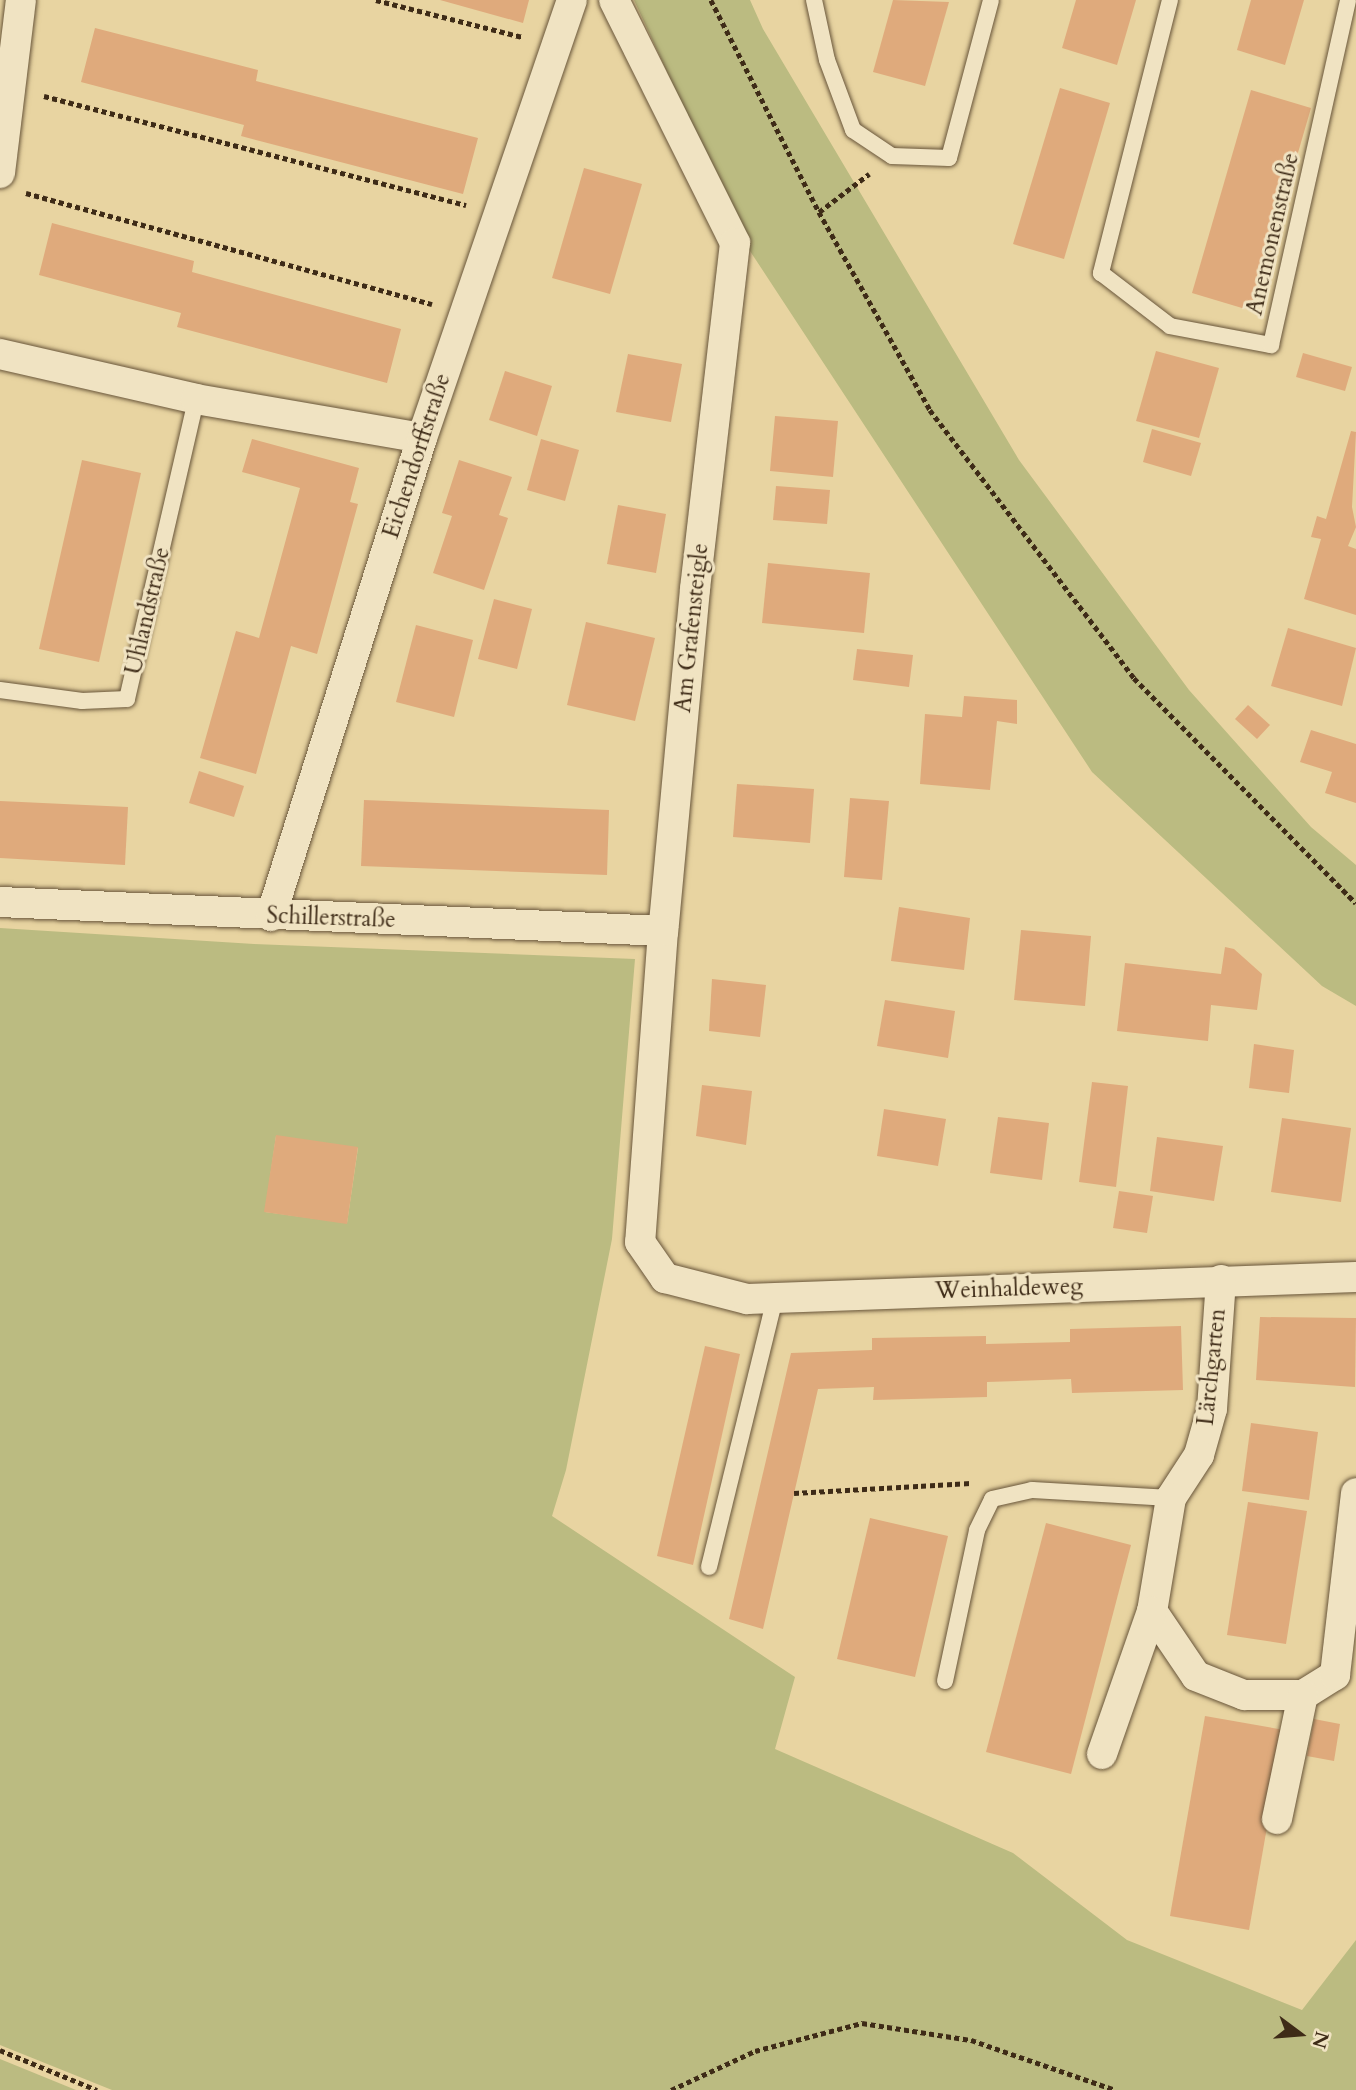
<!DOCTYPE html>
<html>
<head>
<meta charset="utf-8">
<style>
	body { margin:0 }
	#map { position:relative; width:1356px; height:2090px; overflow:hidden; background:#e8d4a1; font-family:Cardo,serif }
	div>[style] { position:absolute }
	[style*='--x'] { left:calc(var(--x)*1px); top:calc(var(--y)*1px); width:calc(var(--w)*1px); rotate:calc(var(--a)*1deg) }
	.green>* { inset:0; background:#bbbb81 }
	.building>* { inset:0; background:#dfaa7c }
	.path>* { height:4.5px; margin-top:-2.25px; transform-origin:0; background:repeating-linear-gradient(90deg,#3e2b17 0 5px,transparent 0 8.5px) }
	.roads { filter:drop-shadow(0 0 2px #68553a) drop-shadow(0 0 2px #68553a) }
	.lane>* { height:16px; margin:-8px; padding:0 8px; transform-origin:8px; border-radius:8px; background:#f0e3c2 }
	.street>* { height:30px; margin:-15px; padding:0 15px; transform-origin:15px; border-radius:15px; background:#f0e3c2 }
	span { translate:-50% -50%; white-space:nowrap; text-align:center; line-height:1.15; -webkit-text-stroke:6px #f0e3c2; paint-order:stroke }
	.street-label { font-size:23px; color:#3e2b17 }
	.north { position:absolute; left:1265px; top:1999px; width:70px; height:70px; -webkit-text-stroke:5px #f0e3c2; paint-order:stroke; rotate:106deg; font-size:19px; font-weight:700; line-height:28px; text-align:center; color:#3e2b17 }
	.north::after { content:''; display:block; margin:auto; width:24px; height:32px; background:#3e2b17; clip-path:polygon(50% 0,100% 100%,50% 72%,0 100%) }
</style>
</head>
<body>
<div id="map">
	<div class="green">
		<i style="clip-path:polygon(634px 0,750px 0,763px 29px,1019px 460px,1189px 690px,1311px 827px,1356px 865px,1356px 1006px,1322px 986px,1092px 772px,748px 248px)"></i>
		<i style="clip-path:polygon(evenodd,0 928px,254px 944px,635px 959px,612px 1239px,566px 1470px,552px 1516px,795px 1677px,775px 1749px,1013px 1853px,1127px 1940px,1302px 2010px,1356px 1940px,1356px 2090px,112px 2090px,0 2045px,0 928px,276px 1136px,358px 1148px,347px 1223px,265px 1212px,276px 1136px)"></i>
		<i style="clip-path:polygon(0 2059px,76px 2090px,0 2090px)"></i>
	</div>
	<div class="building">
		<i style="clip-path:polygon(440px 0,529px 0,523px 23px)"></i>
		<i style="clip-path:polygon(893px 0,949px 2px,925px 86px,873px 72px)"></i>
		<i style="clip-path:polygon(1076px 0,1136px 0,1117px 65px,1062px 48px)"></i>
		<i style="clip-path:polygon(1251px 0,1304px 0,1285px 65px,1237px 50px)"></i>
		<i style="clip-path:polygon(95px 28px,258px 70px,256px 81px,478px 138px,463px 194px,241px 136px,244px 125px,81px 82px)"></i>
		<i style="clip-path:polygon(1060px 88px,1110px 103px,1064px 259px,1013px 244px)"></i>
		<i style="clip-path:polygon(1251px 90px,1311px 108px,1252px 311px,1192px 293px)"></i>
		<i style="clip-path:polygon(584px 168px,642px 184px,610px 294px,552px 278px)"></i>
		<i style="clip-path:polygon(52px 223px,194px 261px,192px 272px,401px 329px,387px 383px,177px 327px,181px 313px,39px 275px)"></i>
		<i style="clip-path:polygon(1156px 351px,1219px 368px,1199px 438px,1136px 421px)"></i>
		<i style="clip-path:polygon(1303px 353px,1352px 367px,1345px 391px,1296px 377px)"></i>
		<i style="clip-path:polygon(628px 354px,682px 364px,671px 422px,616px 412px)"></i>
		<i style="clip-path:polygon(505px 371px,552px 386px,537px 436px,489px 420px)"></i>
		<i style="clip-path:polygon(775px 416px,838px 421px,833px 477px,770px 471px)"></i>
		<i style="clip-path:polygon(1152px 429px,1201px 443px,1191px 476px,1143px 462px)"></i>
		<i style="clip-path:polygon(1351px 431px,1356px 432px,1352px 507px,1356px 527px,1348px 546px,1356px 549px,1356px 615px,1304px 599px,1321px 539px,1311px 537px,1317px 516px,1326px 519px)"></i>
		<i style="clip-path:polygon(252px 439px,359px 468px,350px 502px,358px 504px,317px 654px,291px 646px,256px 774px,200px 758px,236px 631px,259px 638px,300px 488px,242px 472px)"></i>
		<i style="clip-path:polygon(541px 439px,579px 450px,565px 501px,527px 490px)"></i>
		<i style="clip-path:polygon(82px 460px,141px 473px,99px 662px,39px 649px)"></i>
		<i style="clip-path:polygon(459px 460px,512px 477px,499px 515px,508px 518px,484px 590px,433px 573px,452px 516px,442px 513px)"></i>
		<i style="clip-path:polygon(776px 486px,830px 490px,827px 524px,773px 520px)"></i>
		<i style="clip-path:polygon(618px 505px,666px 514px,656px 573px,607px 564px)"></i>
		<i style="clip-path:polygon(768px 563px,870px 573px,864px 633px,762px 623px)"></i>
		<i style="clip-path:polygon(494px 599px,532px 609px,517px 669px,478px 659px)"></i>
		<i style="clip-path:polygon(586px 622px,655px 638px,635px 721px,567px 705px)"></i>
		<i style="clip-path:polygon(416px 625px,473px 640px,454px 717px,396px 702px)"></i>
		<i style="clip-path:polygon(1288px 628px,1356px 648px,1342px 706px,1271px 686px)"></i>
		<i style="clip-path:polygon(857px 649px,913px 655px,909px 687px,853px 680px)"></i>
		<i style="clip-path:polygon(964px 696px,1017px 700px,1017px 724px,997px 721px,990px 790px,920px 784px,925px 714px,962px 717px)"></i>
		<i style="clip-path:polygon(1248px 705px,1270px 725px,1257px 739px,1235px 719px)"></i>
		<i style="clip-path:polygon(1311px 730px,1356px 744px,1356px 803px,1325px 793px,1332px 772px,1300px 762px)"></i>
		<i style="clip-path:polygon(199px 771px,244px 786px,234px 817px,189px 803px)"></i>
		<i style="clip-path:polygon(737px 784px,814px 789px,810px 843px,733px 837px)"></i>
		<i style="clip-path:polygon(850px 798px,889px 801px,882px 880px,844px 877px)"></i>
		<i style="clip-path:polygon(364px 800px,609px 810px,607px 875px,361px 866px)"></i>
		<i style="clip-path:polygon(0 801px,128px 807px,125px 865px,0 858px)"></i>
		<i style="clip-path:polygon(899px 907px,970px 918px,964px 970px,891px 961px)"></i>
		<i style="clip-path:polygon(1021px 930px,1091px 936px,1085px 1006px,1014px 1000px)"></i>
		<i style="clip-path:polygon(1225px 947px,1234px 949px,1262px 974px,1257px 1010px,1211px 1005px,1208px 1041px,1117px 1031px,1125px 963px,1221px 974px)"></i>
		<i style="clip-path:polygon(712px 979px,766px 985px,760px 1037px,709px 1031px)"></i>
		<i style="clip-path:polygon(885px 1000px,955px 1011px,948px 1058px,877px 1046px)"></i>
		<i style="clip-path:polygon(1254px 1044px,1294px 1050px,1289px 1093px,1249px 1088px)"></i>
		<i style="clip-path:polygon(1092px 1082px,1128px 1086px,1116px 1187px,1079px 1182px)"></i>
		<i style="clip-path:polygon(702px 1085px,752px 1091px,746px 1145px,696px 1136px)"></i>
		<i style="clip-path:polygon(884px 1109px,946px 1119px,938px 1166px,877px 1156px)"></i>
		<i style="clip-path:polygon(998px 1117px,1049px 1123px,1042px 1180px,990px 1173px)"></i>
		<i style="clip-path:polygon(1282px 1118px,1351px 1128px,1341px 1202px,1271px 1192px)"></i>
		<i style="clip-path:polygon(276px 1135px,358px 1147px,347px 1224px,264px 1212px)"></i>
		<i style="clip-path:polygon(1157px 1137px,1223px 1146px,1214px 1201px,1150px 1191px)"></i>
		<i style="clip-path:polygon(1119px 1191px,1153px 1196px,1147px 1233px,1113px 1228px)"></i>
		<i style="clip-path:polygon(1260px 1317px,1356px 1318px,1355px 1387px,1256px 1380px)"></i>
		<i style="clip-path:polygon(1181px 1326px,1183px 1390px,1072px 1393px,1071px 1379px,987px 1382px,987px 1397px,873px 1400px,874px 1387px,818px 1389px,763px 1629px,729px 1619px,791px 1353px,872px 1350px,872px 1338px,986px 1336px,986px 1344px,1070px 1342px,1070px 1329px)"></i>
		<i style="clip-path:polygon(705px 1346px,740px 1354px,693px 1565px,657px 1556px)"></i>
		<i style="clip-path:polygon(1251px 1423px,1318px 1432px,1309px 1500px,1242px 1491px)"></i>
		<i style="clip-path:polygon(1248px 1502px,1307px 1511px,1286px 1644px,1227px 1635px)"></i>
		<i style="clip-path:polygon(870px 1518px,948px 1536px,915px 1677px,837px 1659px)"></i>
		<i style="clip-path:polygon(1046px 1523px,1131px 1545px,1071px 1774px,986px 1752px)"></i>
		<i style="clip-path:polygon(1205px 1716px,1284px 1730px,1249px 1930px,1170px 1916px)"></i>
		<i style="clip-path:polygon(1314px 1719px,1340px 1724px,1334px 1761px,1307px 1756px)"></i>
	</div>
	<div class="path">
		<i style="--x:376;--y:0;--w:151;--a:14.2"></i>
		<i style="--x:711;--y:0;--w:238;--a:63"></i>
		<i style="--x:819;--y:212;--w:227;--a:60.7"></i>
		<i style="--x:930;--y:410;--w:337;--a:52.7"></i>
		<i style="--x:1134;--y:678;--w:316;--a:45.4"></i>
		<i style="--x:44;--y:96;--w:436;--a:14.5"></i>
		<i style="--x:26;--y:193;--w:421;--a:15.3"></i>
		<i style="--x:819;--y:212;--w:63;--a:-37.2"></i>
		<i style="--x:794;--y:1493;--w:177;--a:-3.2"></i>
		<i style="--x:0;--y:2050;--w:105;--a:22.4"></i>
		<i style="--x:671;--y:2090;--w:93;--a:-24.9"></i>
		<i style="--x:755;--y:2051;--w:111;--a:-14.7"></i>
		<i style="--x:862;--y:2023;--w:110;--a:8.9"></i>
		<i style="--x:971;--y:2040;--w:152;--a:19.1"></i>
	</div>
	<div class="roads">
		<div class="lane">
			<i style="--x:814;--y:0;--w:61;--a:77.8"></i>
			<i style="--x:827;--y:60;--w:75;--a:69.6"></i>
			<i style="--x:853;--y:130;--w:47;--a:33.7"></i>
			<i style="--x:892;--y:156;--w:57;--a:2"></i>
			<i style="--x:949;--y:158;--w:163;--a:-75.1"></i>
			<i style="--x:1170;--y:0;--w:282;--a:104.2"></i>
			<i style="--x:1101;--y:273;--w:87;--a:37.5"></i>
			<i style="--x:1170;--y:326;--w:103;--a:10.7"></i>
			<i style="--x:1271;--y:345;--w:353;--a:-77.4"></i>
			<i style="--x:0;--y:690;--w:83;--a:7.6"></i>
			<i style="--x:82;--y:701;--w:45;--a:-2.5"></i>
			<i style="--x:127;--y:699;--w:308;--a:-77"></i>
			<i style="--x:709;--y:1567;--w:276;--a:-76.2"></i>
			<i style="--x:945;--y:1681;--w:154;--a:-78"></i>
			<i style="--x:977;--y:1530;--w:34;--a:-64"></i>
			<i style="--x:992;--y:1499;--w:41;--a:-12.7"></i>
			<i style="--x:1032;--y:1490;--w:139;--a:3.3"></i>
		</div>
		<div class="street">
			<i style="--x:614;--y:0;--w:271;--a:63.5"></i>
			<i style="--x:735;--y:243;--w:348;--a:96.6"></i>
			<i style="--x:695;--y:589;--w:343;--a:95.3"></i>
			<i style="--x:663;--y:931;--w:312;--a:94.2"></i>
			<i style="--x:640;--y:1242;--w:44;--a:55.2"></i>
			<i style="--x:665;--y:1278;--w:85;--a:14.4"></i>
			<i style="--x:747;--y:1299;--w:609;--a:-2.07"></i>
			<i style="--x:0;--y:173;--w:174;--a:-83.1"></i>
			<i style="--x:0;--y:354;--w:201;--a:12.9"></i>
			<i style="--x:196;--y:399;--w:229;--a:9.8"></i>
			<i style="--x:0;--y:902;--w:664;--a:2.5"></i>
			<i style="--x:271;--y:916;--w:501;--a:-72.47"></i>
			<i style="--x:422;--y:438;--w:463;--a:-71.1"></i>
			<i style="--x:1221;--y:1280;--w:129;--a:94"></i>
			<i style="--x:1212;--y:1409;--w:48;--a:105.8"></i>
			<i style="--x:1199;--y:1455;--w:51;--a:123.1"></i>
			<i style="--x:1171;--y:1498;--w:115;--a:99.5"></i>
			<i style="--x:1152;--y:1611;--w:78;--a:55.9"></i>
			<i style="--x:1196;--y:1676;--w:52;--a:21.6"></i>
			<i style="--x:1244;--y:1695;--w:59;--a:0"></i>
			<i style="--x:1303;--y:1695;--w:38;--a:-32"></i>
			<i style="--x:1335;--y:1675;--w:183;--a:-83.4"></i>
			<i style="--x:1102;--y:1754;--w:151;--a:-70.7"></i>
			<i style="--x:1277;--y:1819;--w:127;--a:-78.2"></i>
		</div>
	</div>
	<div class="street-label">
		<span style="left:1273px;top:234px;rotate:-77deg">Anemonenstraße</span>
		<span style="left:417px;top:456px;rotate:-72deg">Eichendorffstraße</span>
		<span style="left:148px;top:611px;rotate:-77deg">Uhlandstraße</span>
		<span style="left:692px;top:628px;rotate:-84deg">Am Grafensteigle</span>
		<span style="left:331px;top:918px;rotate:2deg">Schillerstraße</span>
		<span style="left:1009px;top:1289px;rotate:-2deg">Weinhaldeweg</span>
		<span style="left:1212px;top:1367px;rotate:-84deg">Lärchgarten</span>
	</div>
	<div class="north">N</div>
</div>
</body>
</html>
